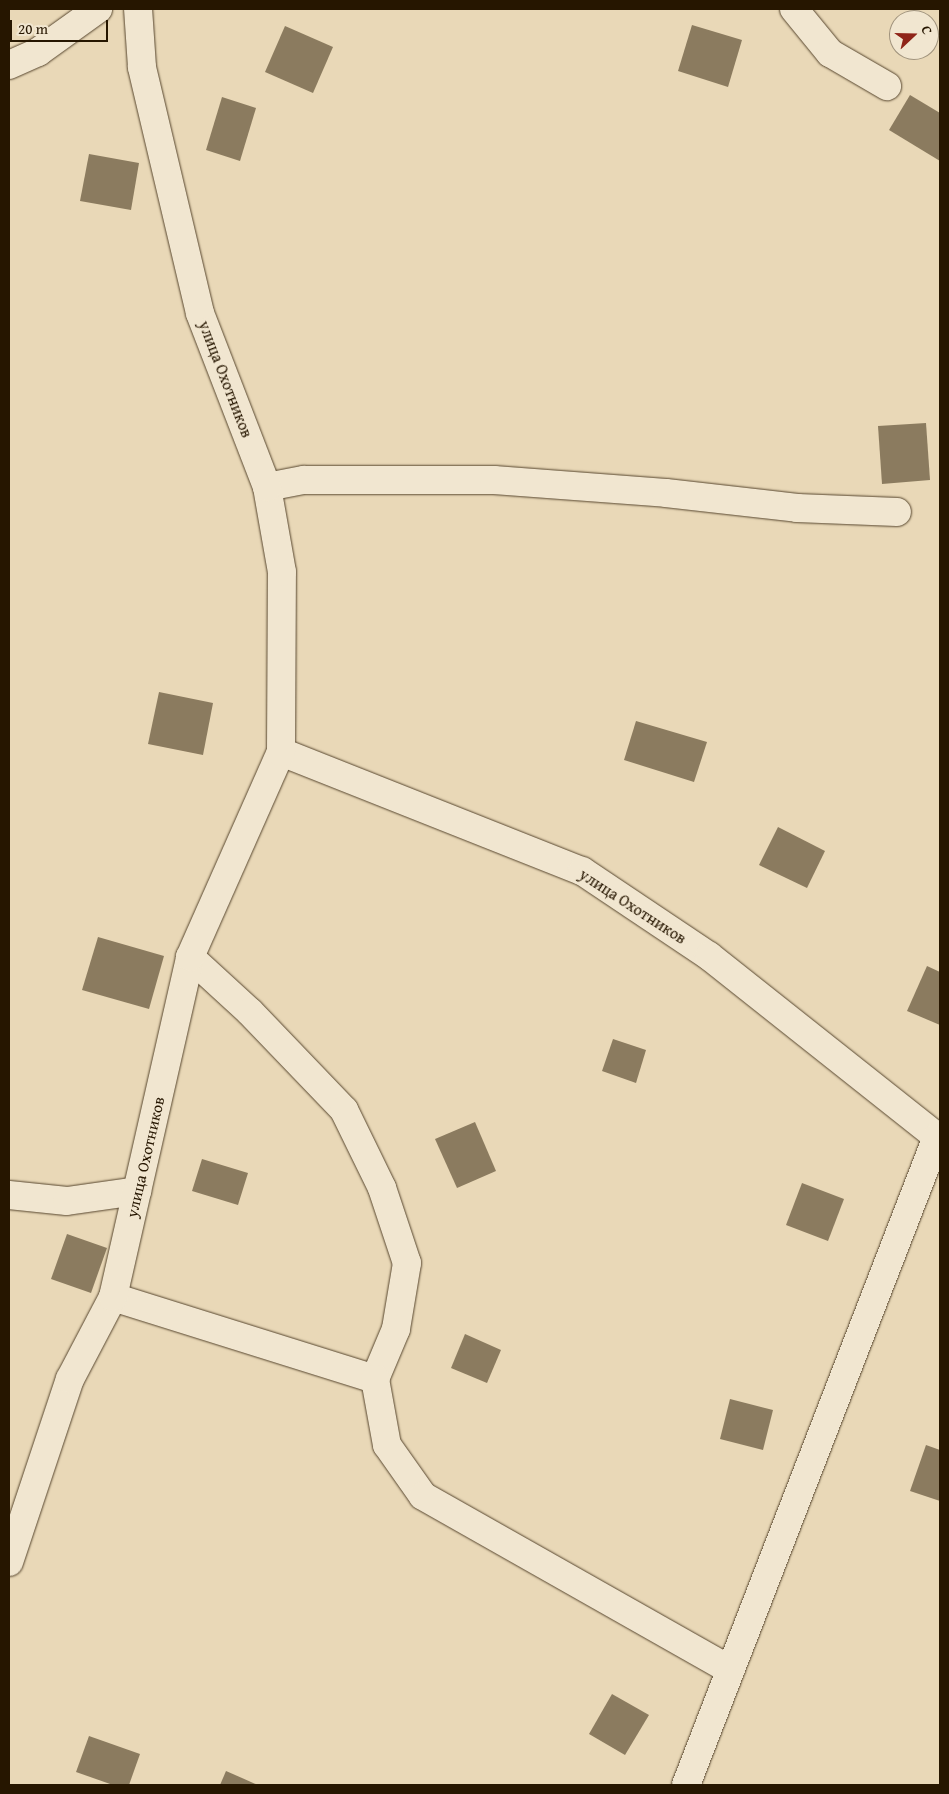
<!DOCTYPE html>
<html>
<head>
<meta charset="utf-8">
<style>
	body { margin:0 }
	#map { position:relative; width:949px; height:1794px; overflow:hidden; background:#e9d8b7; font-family:"Gentium Book Plus",serif }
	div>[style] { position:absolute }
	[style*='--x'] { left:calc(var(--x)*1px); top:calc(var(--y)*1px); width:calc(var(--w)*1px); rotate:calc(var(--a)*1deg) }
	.building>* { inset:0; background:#8b7b5f }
	.roads { filter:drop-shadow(0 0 1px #57462e) drop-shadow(0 0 1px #57462e) }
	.minor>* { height:28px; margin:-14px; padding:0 14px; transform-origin:14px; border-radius:14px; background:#f1e6d0 }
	span { translate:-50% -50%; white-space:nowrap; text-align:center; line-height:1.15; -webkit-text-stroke:5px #f1e6d0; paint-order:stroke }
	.street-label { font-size:16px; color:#261600 }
	.frame { position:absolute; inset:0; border:10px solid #261600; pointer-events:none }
	.north { position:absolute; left:889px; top:10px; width:50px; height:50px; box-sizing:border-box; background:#f1e6d0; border:1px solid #a0937d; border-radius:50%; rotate:69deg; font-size:14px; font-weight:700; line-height:20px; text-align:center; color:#261600 }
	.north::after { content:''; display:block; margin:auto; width:18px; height:22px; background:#8f2418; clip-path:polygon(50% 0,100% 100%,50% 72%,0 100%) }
	.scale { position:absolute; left:10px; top:20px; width:98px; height:22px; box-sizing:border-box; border:2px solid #261600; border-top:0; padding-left:6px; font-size:15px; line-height:18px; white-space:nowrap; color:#261600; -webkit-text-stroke:4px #f1e6d0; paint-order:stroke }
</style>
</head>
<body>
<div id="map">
	<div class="building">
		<i style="clip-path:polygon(692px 25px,742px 40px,728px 87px,678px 71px)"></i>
		<i style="clip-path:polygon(285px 26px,333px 47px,313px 93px,265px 72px)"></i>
		<i style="clip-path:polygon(910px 95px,940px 113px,940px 161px,889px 130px)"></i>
		<i style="clip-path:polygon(222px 97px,256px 108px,240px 161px,206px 150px)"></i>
		<i style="clip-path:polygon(89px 154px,139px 163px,131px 210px,80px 201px)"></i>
		<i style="clip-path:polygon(926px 423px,930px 480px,882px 484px,878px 426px)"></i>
		<i style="clip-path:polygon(159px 692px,213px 703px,203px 755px,148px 744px)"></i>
		<i style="clip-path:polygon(636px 721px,707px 742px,694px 782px,624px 760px)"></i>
		<i style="clip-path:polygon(778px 827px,825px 851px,807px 888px,759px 865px)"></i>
		<i style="clip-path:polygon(98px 937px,164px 956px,149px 1009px,82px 990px)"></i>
		<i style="clip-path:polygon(927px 966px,940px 972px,940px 1025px,907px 1011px)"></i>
		<i style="clip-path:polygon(613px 1039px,646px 1050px,636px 1083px,602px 1071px)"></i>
		<i style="clip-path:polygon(475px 1122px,496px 1171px,457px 1188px,435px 1139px)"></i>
		<i style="clip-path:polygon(202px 1159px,248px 1173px,238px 1205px,192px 1191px)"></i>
		<i style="clip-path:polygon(802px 1183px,844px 1199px,828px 1241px,786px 1225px)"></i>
		<i style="clip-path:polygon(67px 1234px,107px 1248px,91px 1293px,51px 1279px)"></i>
		<i style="clip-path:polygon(465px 1334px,501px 1350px,487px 1383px,451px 1368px)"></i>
		<i style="clip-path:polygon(730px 1399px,773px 1410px,763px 1450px,720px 1439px)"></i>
		<i style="clip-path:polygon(926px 1445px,940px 1450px,940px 1501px,910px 1491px)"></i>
		<i style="clip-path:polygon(612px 1694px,649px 1715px,625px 1755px,589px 1734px)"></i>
		<i style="clip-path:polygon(89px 1736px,140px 1754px,129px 1785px,113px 1785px,76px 1772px)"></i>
		<i style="clip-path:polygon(226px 1771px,258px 1785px,220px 1785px)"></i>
	</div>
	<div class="roads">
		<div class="minor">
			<i style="--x:794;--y:9;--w:57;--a:50.7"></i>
			<i style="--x:830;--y:53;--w:66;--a:30.1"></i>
			<i style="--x:9;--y:65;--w:32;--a:-24"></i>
			<i style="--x:38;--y:52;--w:74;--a:-35.6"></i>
			<i style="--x:267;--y:487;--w:38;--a:-11"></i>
			<i style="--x:304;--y:480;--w:190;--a:0"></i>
			<i style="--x:494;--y:480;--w:172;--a:4.3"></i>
			<i style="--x:666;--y:493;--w:132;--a:6.5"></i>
			<i style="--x:797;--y:508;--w:100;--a:2.3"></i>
			<i style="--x:281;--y:752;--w:324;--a:21.6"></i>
			<i style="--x:582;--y:871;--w:153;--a:33.8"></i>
			<i style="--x:709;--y:956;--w:295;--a:38.4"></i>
			<i style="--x:190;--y:957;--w:81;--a:42.5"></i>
			<i style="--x:250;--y:1012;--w:136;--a:46.2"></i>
			<i style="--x:344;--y:1110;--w:87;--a:64"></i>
			<i style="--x:382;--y:1188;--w:79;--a:71.6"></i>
			<i style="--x:407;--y:1263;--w:67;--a:99.5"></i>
			<i style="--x:396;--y:1329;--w:54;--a:112.8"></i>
			<i style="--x:9;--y:1195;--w:58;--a:5.9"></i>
			<i style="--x:67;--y:1201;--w:71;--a:-8.1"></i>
			<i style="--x:113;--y:1297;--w:275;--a:17.4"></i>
			<i style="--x:375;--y:1379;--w:67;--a:79.7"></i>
			<i style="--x:387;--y:1445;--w:62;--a:54.8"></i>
			<i style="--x:423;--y:1496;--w:353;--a:29.5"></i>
			<i style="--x:9;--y:1562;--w:193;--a:-71.6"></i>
			<i style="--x:70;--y:1379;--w:93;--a:-62.3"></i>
			<i style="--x:113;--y:1297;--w:349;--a:-77.2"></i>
			<i style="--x:190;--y:957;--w:224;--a:-66.1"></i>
			<i style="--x:281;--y:752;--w:180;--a:-89.7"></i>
			<i style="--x:282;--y:572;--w:86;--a:-100"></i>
			<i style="--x:267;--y:487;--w:186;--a:-111.1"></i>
			<i style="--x:200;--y:313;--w:253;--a:-103.3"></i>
			<i style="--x:142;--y:67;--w:58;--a:-93.9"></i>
			<i style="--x:686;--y:1785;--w:695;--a:-68.83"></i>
		</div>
	</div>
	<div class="street-label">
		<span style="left:226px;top:379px;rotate:69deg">улица Охотников</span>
		<span style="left:633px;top:906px;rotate:33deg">улица Охотников</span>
		<span style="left:145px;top:1157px;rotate:-77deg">улица Охотников</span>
	</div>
	<div class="frame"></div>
	<div class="north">С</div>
	<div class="scale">20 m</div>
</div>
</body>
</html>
